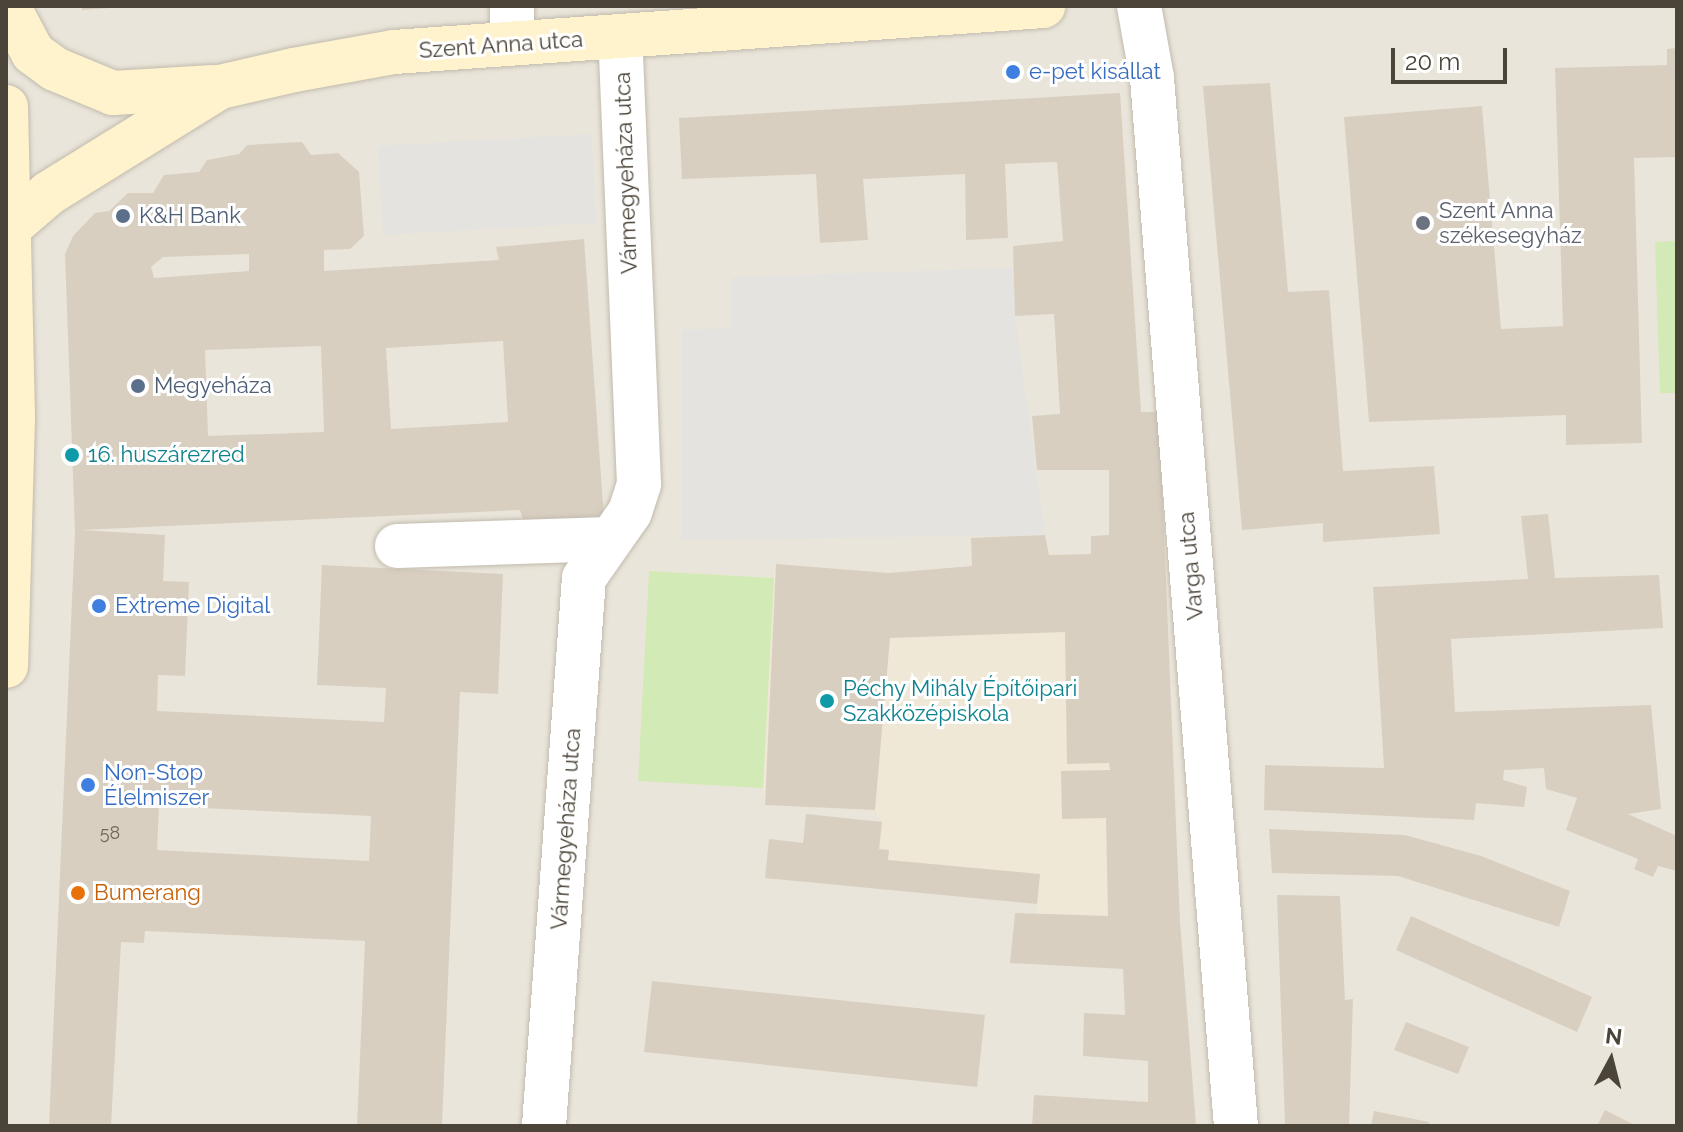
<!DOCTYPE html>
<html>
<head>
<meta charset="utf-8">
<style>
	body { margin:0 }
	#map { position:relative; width:1683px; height:1132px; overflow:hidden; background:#f6f3ec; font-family:Raleway,sans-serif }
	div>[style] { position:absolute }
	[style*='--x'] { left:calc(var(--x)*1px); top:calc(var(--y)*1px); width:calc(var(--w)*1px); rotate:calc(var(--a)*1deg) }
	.residential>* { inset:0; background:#eae5da }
	.education>* { inset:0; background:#efe8d6 }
	.green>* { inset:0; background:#d2eab5 }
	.parking>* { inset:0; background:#e5e3e0 }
	.building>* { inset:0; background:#d8cfc1 }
	.roads { filter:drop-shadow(0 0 2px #c2bbae) drop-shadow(0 0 2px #c2bbae) }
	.street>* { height:44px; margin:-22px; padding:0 22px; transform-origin:22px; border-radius:22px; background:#fff }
	.secondary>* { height:44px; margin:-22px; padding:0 22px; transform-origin:22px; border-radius:22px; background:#fff3cd }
	.dots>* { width:22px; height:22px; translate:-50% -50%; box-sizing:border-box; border:4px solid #fff; border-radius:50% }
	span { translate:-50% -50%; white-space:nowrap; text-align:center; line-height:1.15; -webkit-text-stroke:6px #fff; paint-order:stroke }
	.number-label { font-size:18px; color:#6e675b }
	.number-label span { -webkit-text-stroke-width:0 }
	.street-label { font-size:22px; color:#4b4439 }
	.shop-label { font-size:22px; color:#366cbe }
	.left { translate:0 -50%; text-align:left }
	.worship-label { font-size:22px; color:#5b616d }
	.service-label { font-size:22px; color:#4e5e75 }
	.culture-label { font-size:22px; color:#0d838f }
	.food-label { font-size:22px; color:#c56008 }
	.frame { position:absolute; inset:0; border:8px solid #4b4439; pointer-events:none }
	.north { position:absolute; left:1571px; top:1020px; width:80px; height:80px; -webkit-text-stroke:6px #fff; paint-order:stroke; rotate:7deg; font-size:22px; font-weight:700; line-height:32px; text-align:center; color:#4b4439 }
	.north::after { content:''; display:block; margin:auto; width:28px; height:36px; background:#4b4439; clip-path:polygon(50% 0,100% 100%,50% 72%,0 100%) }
	.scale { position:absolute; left:1391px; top:48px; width:116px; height:36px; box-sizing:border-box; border:4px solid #4b4439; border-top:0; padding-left:10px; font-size:24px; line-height:28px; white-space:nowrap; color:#4b4439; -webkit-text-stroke:6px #fff; paint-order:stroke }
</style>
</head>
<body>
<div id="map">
	<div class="residential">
		<i style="clip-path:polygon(6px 6px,1677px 6px,1677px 1126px,6px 1126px)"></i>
	</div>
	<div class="education">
		<i style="clip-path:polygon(1164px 534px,1180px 921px,1037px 914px,1039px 874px,888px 860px,889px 850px,879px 849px,882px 822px,874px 810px,765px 805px,763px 788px,638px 781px,649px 571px,774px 578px,776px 564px,889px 573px,972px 567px,971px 538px,1045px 535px,1049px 554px,1091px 554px,1091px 536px)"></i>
	</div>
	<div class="green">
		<i style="clip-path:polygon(1677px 241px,1677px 393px,1660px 393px,1655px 242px)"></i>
		<i style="clip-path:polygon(649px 571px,774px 578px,763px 788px,638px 781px)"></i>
	</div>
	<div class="parking">
		<i style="clip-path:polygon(591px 134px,597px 223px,383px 235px,378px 146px)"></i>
		<i style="clip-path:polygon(1014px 268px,1015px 316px,1045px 535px,682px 540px,682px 330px,732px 328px,732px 277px)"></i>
	</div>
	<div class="building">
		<i style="clip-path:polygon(82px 6px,110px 6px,110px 8px,82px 10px)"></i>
		<i style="clip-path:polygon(1677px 48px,1677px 157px,1634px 158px,1642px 443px,1566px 445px,1566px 415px,1369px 422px,1344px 117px,1482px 106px,1501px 329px,1563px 326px,1555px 68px,1667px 65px,1667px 49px)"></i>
		<i style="clip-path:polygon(1270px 83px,1288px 292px,1329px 290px,1343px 471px,1434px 466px,1440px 534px,1323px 542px,1323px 523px,1242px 530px,1203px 86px)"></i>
		<i style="clip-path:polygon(1120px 93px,1141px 412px,1159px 412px,1180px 921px,1196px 1126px,1032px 1126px,1034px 1095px,1148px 1102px,1148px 1061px,1083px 1056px,1084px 1013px,1125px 1015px,1123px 969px,1010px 963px,1015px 913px,1108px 916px,1106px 818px,1062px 819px,1061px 771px,1110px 770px,1109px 763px,1067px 764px,1065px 632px,890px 638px,875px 810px,765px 805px,776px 564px,889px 573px,972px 566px,971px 538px,1045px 535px,1049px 555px,1091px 554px,1091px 536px,1109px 535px,1109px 470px,1037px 470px,1032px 416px,1060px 414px,1054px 314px,1015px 316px,1013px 246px,1063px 241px,1057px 162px,1005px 164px,1008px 238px,966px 240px,965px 174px,863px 179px,868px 240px,820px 243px,816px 174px,682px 179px,679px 118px)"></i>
		<i style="clip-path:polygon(evenodd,302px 142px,311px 155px,338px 153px,359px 172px,364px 236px,350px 249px,324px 250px,324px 271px,499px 260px,496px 247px,584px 239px,604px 518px,523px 520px,520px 510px,80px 530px,165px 535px,163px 581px,189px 582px,185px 676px,158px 675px,157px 711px,384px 722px,386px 688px,317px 685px,322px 565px,503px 574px,498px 694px,460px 692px,442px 1126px,357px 1126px,365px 941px,145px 931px,144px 943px,121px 942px,111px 1126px,49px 1126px,75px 531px,65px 254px,73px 236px,95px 213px,109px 211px,128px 193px,153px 193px,164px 175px,199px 172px,207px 160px,239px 154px,247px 145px,302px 142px,249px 254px,249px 271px,154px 278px,151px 267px,163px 257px,249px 254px,302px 142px,503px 341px,508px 422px,391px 429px,386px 348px,503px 341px,302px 142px,321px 346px,324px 432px,208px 436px,205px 350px,321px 346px,302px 142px,159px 806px,371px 816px,369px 861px,157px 850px,159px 806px)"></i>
		<i style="clip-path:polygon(1548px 514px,1555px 578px,1659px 575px,1663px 628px,1451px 639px,1455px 712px,1651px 705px,1661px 809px,1628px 814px,1677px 836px,1677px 871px,1658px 866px,1653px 877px,1634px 869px,1638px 859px,1566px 830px,1577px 798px,1546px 789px,1544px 768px,1504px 770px,1503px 780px,1527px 787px,1524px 807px,1476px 803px,1474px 820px,1264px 810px,1265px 765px,1384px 768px,1373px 587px,1528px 579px,1521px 516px)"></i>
		<i style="clip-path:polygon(806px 814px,882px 822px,879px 849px,889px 850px,888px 860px,1040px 874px,1037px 904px,765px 878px,769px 839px,803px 843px)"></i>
		<i style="clip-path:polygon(1269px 829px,1405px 835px,1481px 856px,1570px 891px,1559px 927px,1398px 876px,1272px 873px)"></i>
		<i style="clip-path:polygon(1277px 895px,1340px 896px,1345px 1000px,1353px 999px,1349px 1126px,1285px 1126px)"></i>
		<i style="clip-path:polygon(1411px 916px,1592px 997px,1577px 1032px,1396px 950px)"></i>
		<i style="clip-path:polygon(652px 981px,985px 1015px,977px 1087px,644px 1052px)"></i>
		<i style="clip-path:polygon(1406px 1022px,1469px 1047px,1458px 1074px,1394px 1050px)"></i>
		<i style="clip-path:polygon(1605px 1110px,1637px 1126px,1597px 1126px)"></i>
		<i style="clip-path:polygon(1374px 1111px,1429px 1122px,1428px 1126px,1371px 1126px)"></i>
	</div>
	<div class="roads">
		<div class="street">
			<i style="--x:512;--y:6;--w:37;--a:90"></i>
			<i style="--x:1139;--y:6;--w:73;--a:79.8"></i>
			<i style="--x:1152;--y:78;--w:1051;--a:85.42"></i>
			<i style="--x:397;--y:546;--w:212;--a:-1.9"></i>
			<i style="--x:544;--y:1126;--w:549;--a:-85.83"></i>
			<i style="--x:584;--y:578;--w:80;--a:-55.1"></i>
			<i style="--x:630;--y:512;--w:29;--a:-72"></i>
			<i style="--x:639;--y:484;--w:446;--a:-92.4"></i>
		</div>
		<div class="secondary">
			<i style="--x:8;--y:6;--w:53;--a:62"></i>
			<i style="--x:33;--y:53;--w:27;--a:36"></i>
			<i style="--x:55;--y:69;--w:63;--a:22.5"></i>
			<i style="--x:113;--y:93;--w:100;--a:-3.4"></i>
			<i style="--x:6;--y:107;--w:311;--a:88.7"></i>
			<i style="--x:13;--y:418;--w:248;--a:91.6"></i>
			<i style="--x:6;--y:230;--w:57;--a:-40.7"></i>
			<i style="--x:49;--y:193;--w:201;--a:-31.8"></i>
			<i style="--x:220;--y:87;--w:76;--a:-12.9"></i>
			<i style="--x:294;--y:70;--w:102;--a:-10.2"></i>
			<i style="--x:394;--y:52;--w:651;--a:-4.05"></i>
		</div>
	</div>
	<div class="dots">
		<i style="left:1013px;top:72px;background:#3f7fe0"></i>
		<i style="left:123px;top:216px;background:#5c6f8a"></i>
		<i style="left:1423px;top:223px;background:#6b7280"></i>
		<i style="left:138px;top:386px;background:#5c6f8a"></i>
		<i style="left:72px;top:455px;background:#0f9aa8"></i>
		<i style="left:99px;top:606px;background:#3f7fe0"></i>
		<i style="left:827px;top:701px;background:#0f9aa8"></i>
		<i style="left:88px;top:785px;background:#3f7fe0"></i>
		<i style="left:78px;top:893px;background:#e8710a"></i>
	</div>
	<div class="number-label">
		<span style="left:110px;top:833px">58</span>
	</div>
	<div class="street-label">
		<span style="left:501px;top:45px;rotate:-4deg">Szent Anna utca</span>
		<span style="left:626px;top:173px;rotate:-92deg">Vármegyeháza utca</span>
		<span style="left:1191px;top:566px;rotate:-95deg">Varga utca</span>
		<span style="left:566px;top:829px;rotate:-86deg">Vármegyeháza utca</span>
	</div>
	<div class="shop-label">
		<span class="left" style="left:1029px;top:72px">e-pet kisállat</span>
		<span class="left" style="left:115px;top:606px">Extreme Digital</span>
		<span class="left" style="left:104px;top:785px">Non-Stop<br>Élelmiszer</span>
	</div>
	<div class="worship-label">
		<span class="left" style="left:1439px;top:223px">Szent Anna<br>székesegyház</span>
	</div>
	<div class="service-label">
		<span class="left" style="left:139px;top:216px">K&amp;H Bank</span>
		<span class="left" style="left:154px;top:386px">Megyeháza</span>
	</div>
	<div class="culture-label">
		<span class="left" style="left:88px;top:455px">16. huszárezred</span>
		<span class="left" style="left:843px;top:701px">Péchy Mihály Építőipari<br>Szakközépiskola</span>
	</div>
	<div class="food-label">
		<span class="left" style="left:94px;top:893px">Bumerang</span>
	</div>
	<div class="frame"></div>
	<div class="north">N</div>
	<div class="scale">20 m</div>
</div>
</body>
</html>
